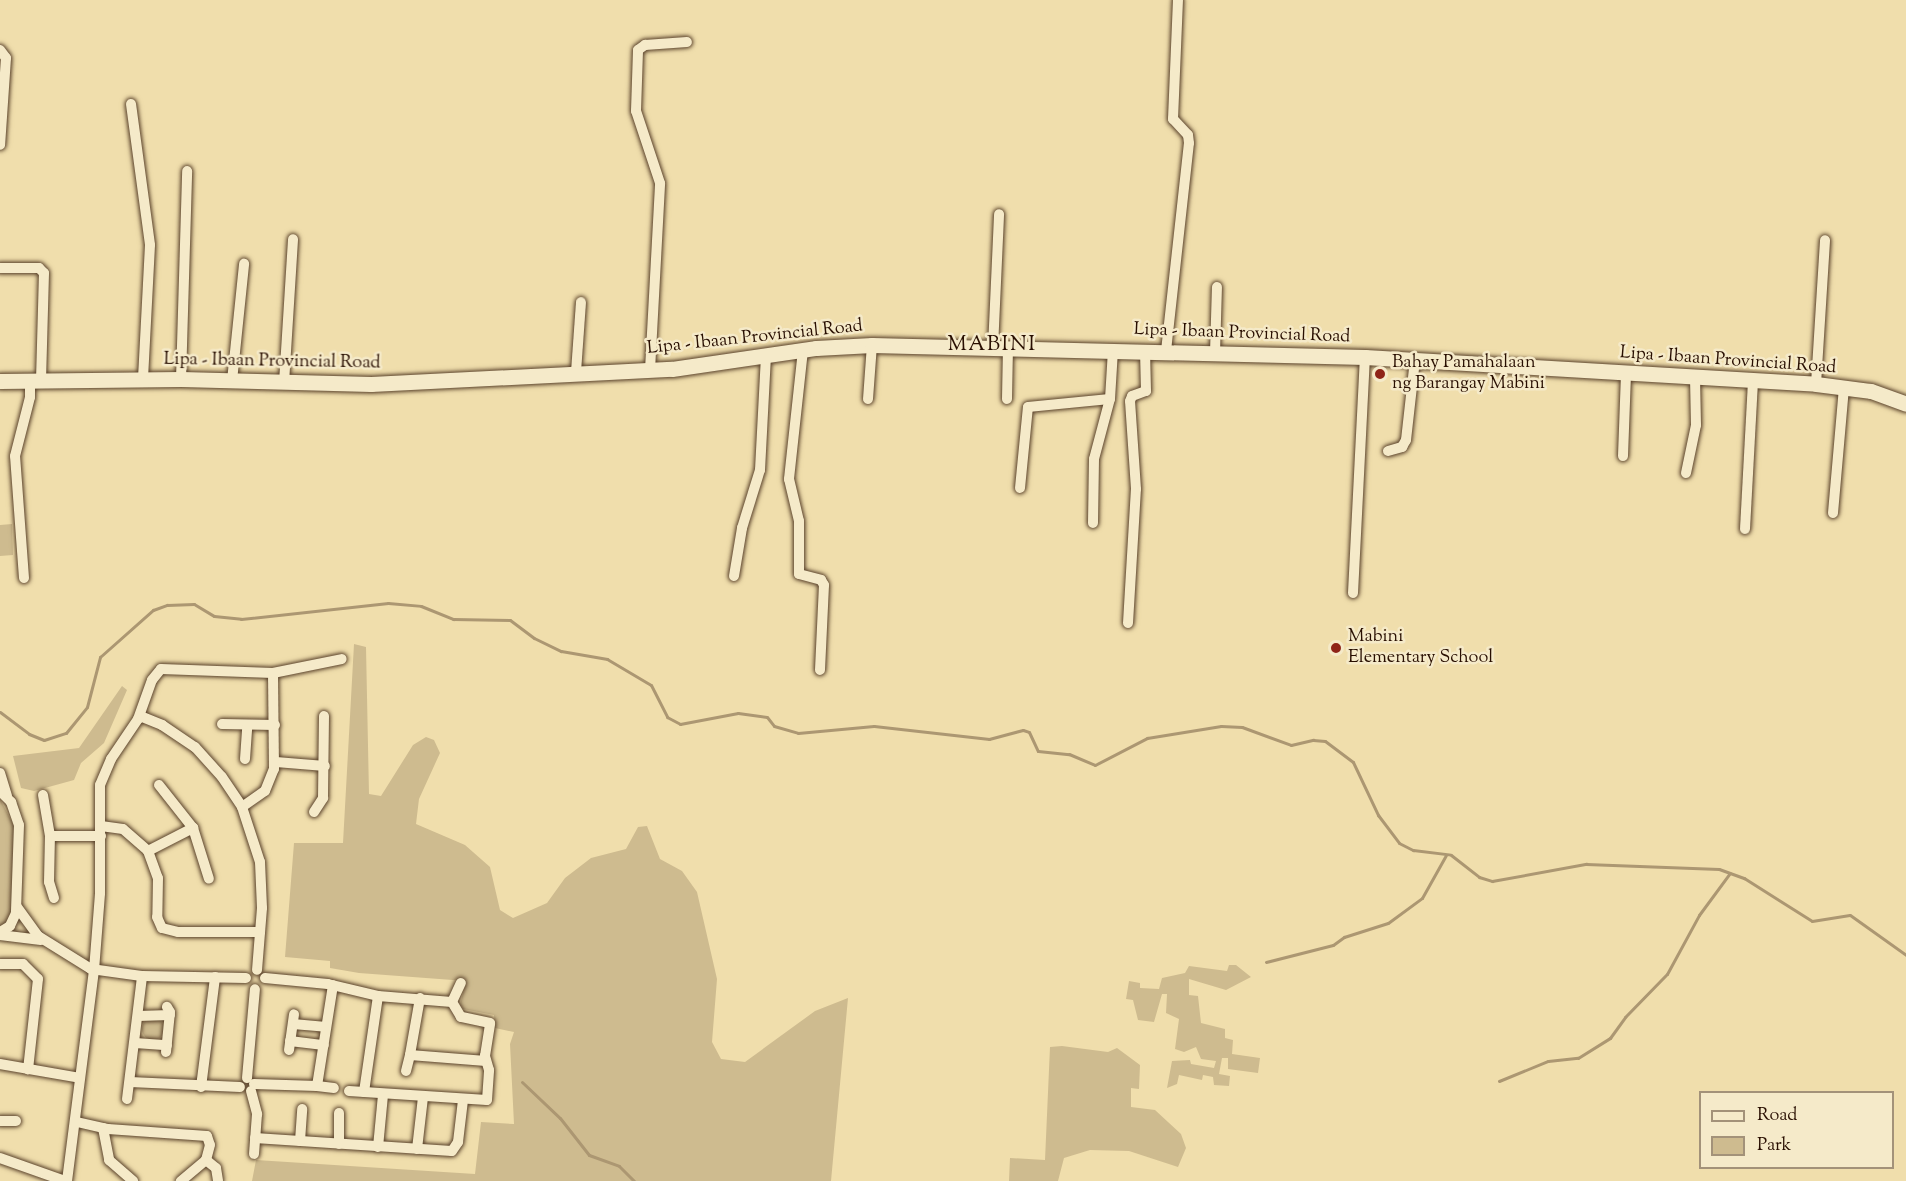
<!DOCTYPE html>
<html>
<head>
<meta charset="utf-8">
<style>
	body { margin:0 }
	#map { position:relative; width:1906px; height:1181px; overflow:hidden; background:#f0deac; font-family:"Sorts Mill Goudy",serif }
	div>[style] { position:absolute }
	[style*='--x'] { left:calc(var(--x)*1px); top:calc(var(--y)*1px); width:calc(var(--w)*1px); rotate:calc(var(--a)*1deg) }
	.green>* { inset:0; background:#cebb8f }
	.round { border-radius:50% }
	.stream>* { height:3px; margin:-1.5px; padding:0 1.5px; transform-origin:1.5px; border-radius:1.5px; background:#ac9772 }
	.roads { filter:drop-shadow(0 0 2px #5a422b) drop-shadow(0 0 2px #5a422b) }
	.minor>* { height:10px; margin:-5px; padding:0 5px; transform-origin:5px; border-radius:5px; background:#f5eac9 }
	.secondary>* { height:15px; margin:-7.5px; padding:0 7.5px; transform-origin:7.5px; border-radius:7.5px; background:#f5eac9 }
	.dots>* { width:16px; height:16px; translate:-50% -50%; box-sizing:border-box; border:3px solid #f5eac9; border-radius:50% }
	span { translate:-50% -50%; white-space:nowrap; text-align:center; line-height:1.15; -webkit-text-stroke:5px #f5eac9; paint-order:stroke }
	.street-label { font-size:18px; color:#280e00 }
	.poi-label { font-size:18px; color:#280e00 }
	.left { translate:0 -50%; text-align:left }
	.quarter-label { font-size:21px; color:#280e00; letter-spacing:1.5px }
	.legend { position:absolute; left:1699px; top:1091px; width:195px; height:78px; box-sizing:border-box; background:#f5eac9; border:2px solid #a39279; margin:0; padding:8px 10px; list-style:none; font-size:18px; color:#280e00 }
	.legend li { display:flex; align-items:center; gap:12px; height:30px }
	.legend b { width:30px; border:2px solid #a39279 }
</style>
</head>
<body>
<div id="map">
	<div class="green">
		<i style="clip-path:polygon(12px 524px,13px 555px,0 556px,0 525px)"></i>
		<i style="clip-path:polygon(354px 644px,366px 647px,369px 794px,381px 796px,413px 745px,426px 737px,434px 740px,440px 753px,419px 799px,416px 824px,465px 845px,490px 867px,500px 910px,513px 918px,547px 903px,565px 878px,591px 858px,626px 849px,638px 827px,647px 826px,660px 859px,682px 871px,697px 892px,717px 979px,712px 1042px,721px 1059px,745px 1062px,815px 1011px,848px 998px,831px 1181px,252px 1181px,256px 1160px,475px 1174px,481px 1122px,514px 1124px,510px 1044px,514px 1032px,495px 1028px,494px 1015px,463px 1009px,460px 1005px,466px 981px,359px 973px,330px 968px,330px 961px,285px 957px,294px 843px,343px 843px)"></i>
		<i style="clip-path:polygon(122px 686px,127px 690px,104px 743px,81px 763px,74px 780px,34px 791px,21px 788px,13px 756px,79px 748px)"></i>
		<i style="clip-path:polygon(0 799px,14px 826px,12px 912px,10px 920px,0 929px)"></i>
		<i style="clip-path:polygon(1229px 965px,1236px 965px,1251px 977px,1226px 990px,1189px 979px,1189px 995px,1198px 996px,1201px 1023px,1225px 1029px,1225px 1038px,1233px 1040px,1232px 1054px,1260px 1058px,1258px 1073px,1228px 1069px,1228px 1058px,1222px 1058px,1219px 1074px,1230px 1076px,1229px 1086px,1214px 1085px,1213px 1077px,1203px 1075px,1202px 1080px,1179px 1075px,1177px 1084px,1167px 1088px,1172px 1061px,1190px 1060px,1191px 1064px,1214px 1068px,1216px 1061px,1201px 1059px,1196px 1047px,1184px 1052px,1175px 1049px,1179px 1019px,1166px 1013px,1167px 994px,1162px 994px,1154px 1022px,1138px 1020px,1133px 1000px,1126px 999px,1129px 981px,1140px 983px,1140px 988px,1159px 989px,1162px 978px,1185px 973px,1189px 966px,1227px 971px)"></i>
		<i class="round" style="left:142px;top:1018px;width:22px;height:22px"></i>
		<i style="clip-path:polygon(1062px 1046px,1108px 1052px,1117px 1048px,1140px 1065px,1139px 1089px,1131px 1088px,1131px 1107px,1155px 1110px,1181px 1134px,1186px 1148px,1178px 1167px,1129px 1151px,1090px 1150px,1064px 1158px,1058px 1181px,1009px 1181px,1010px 1158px,1045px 1160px,1050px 1047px)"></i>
	</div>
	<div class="stream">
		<i style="--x:0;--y:712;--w:36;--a:37"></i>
		<i style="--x:29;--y:734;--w:16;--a:22"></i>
		<i style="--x:44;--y:740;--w:23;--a:-18"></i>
		<i style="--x:66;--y:733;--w:33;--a:-51"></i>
		<i style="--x:87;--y:707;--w:52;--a:-75.4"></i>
		<i style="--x:100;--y:657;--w:71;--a:-41.6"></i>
		<i style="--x:153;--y:610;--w:15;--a:-20"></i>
		<i style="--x:167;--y:605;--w:27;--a:-2"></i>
		<i style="--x:194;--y:604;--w:23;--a:31"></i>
		<i style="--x:214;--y:616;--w:27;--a:6"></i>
		<i style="--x:241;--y:619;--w:148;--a:-6.2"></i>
		<i style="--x:388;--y:603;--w:33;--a:5"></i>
		<i style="--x:421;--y:606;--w:35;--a:22"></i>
		<i style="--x:453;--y:619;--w:57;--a:1"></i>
		<i style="--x:510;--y:620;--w:30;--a:37"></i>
		<i style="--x:534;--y:638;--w:30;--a:26"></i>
		<i style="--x:561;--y:651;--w:47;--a:9.9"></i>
		<i style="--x:607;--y:659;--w:51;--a:30.6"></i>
		<i style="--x:651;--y:685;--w:36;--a:63"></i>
		<i style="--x:667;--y:717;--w:15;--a:28"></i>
		<i style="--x:680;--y:724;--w:59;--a:-10.7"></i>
		<i style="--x:738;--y:713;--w:29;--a:8"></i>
		<i style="--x:767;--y:717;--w:11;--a:52"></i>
		<i style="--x:774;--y:726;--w:25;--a:16"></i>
		<i style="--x:798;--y:733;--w:76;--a:-5.3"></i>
		<i style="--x:874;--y:726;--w:116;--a:6.4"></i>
		<i style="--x:989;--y:739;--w:35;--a:-15"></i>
		<i style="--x:1023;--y:730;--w:6;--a:18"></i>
		<i style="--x:1029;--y:732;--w:21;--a:65"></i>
		<i style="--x:1038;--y:751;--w:31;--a:6"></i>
		<i style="--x:1069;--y:754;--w:28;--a:23"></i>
		<i style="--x:1095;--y:765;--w:59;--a:-27.4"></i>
		<i style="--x:1147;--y:738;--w:75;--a:-9.2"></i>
		<i style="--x:1221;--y:726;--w:21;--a:3"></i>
		<i style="--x:1242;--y:727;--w:52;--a:20.2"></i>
		<i style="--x:1291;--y:745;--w:23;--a:-13"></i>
		<i style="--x:1313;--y:740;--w:12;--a:5"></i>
		<i style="--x:1325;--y:741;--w:35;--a:37"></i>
		<i style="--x:1353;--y:762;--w:59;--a:64.7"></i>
		<i style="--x:1378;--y:815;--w:35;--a:53"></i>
		<i style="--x:1399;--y:843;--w:16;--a:27"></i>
		<i style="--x:1413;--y:850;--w:38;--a:7"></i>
		<i style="--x:1451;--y:855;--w:36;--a:38"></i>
		<i style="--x:1479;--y:877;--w:14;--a:17"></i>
		<i style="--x:1492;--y:881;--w:96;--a:-10.3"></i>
		<i style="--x:1586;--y:864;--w:133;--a:2.2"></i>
		<i style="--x:1719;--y:869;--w:27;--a:20"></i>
		<i style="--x:1744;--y:878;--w:80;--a:32.3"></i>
		<i style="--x:1812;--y:921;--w:38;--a:-9"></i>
		<i style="--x:1850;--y:915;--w:69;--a:35.5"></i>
		<i style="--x:1266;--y:962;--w:69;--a:-14.2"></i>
		<i style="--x:1333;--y:945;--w:14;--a:-36"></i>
		<i style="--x:1344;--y:937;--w:46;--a:-17.7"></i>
		<i style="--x:1388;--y:923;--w:42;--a:-36.3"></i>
		<i style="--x:1422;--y:898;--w:49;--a:-60.8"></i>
		<i style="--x:1499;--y:1081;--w:53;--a:-22.2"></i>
		<i style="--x:1548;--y:1061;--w:30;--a:-6"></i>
		<i style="--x:1578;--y:1058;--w:38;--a:-32"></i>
		<i style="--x:1610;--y:1038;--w:26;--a:-54"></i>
		<i style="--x:1625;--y:1017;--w:60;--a:-45.7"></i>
		<i style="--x:1667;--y:974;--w:67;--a:-61.5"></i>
		<i style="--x:1699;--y:915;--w:52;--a:-53.6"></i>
		<i style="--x:522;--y:1082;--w:52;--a:43.5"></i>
		<i style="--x:560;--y:1118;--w:47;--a:51.9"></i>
		<i style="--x:589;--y:1155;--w:32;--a:20"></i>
		<i style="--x:619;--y:1166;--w:21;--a:45"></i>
	</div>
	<div class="roads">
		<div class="minor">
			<i style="--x:0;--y:50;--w:10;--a:53"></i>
			<i style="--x:6;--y:58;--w:87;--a:93.9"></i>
			<i style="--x:131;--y:104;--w:142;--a:82.3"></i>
			<i style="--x:150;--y:245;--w:134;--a:93"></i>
			<i style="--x:0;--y:268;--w:39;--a:0"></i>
			<i style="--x:39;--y:268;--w:7;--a:45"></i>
			<i style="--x:44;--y:273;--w:108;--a:91.6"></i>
			<i style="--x:993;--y:348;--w:134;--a:-87.4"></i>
			<i style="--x:803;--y:350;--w:130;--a:96.2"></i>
			<i style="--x:789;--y:479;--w:43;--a:76.6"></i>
			<i style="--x:799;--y:521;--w:53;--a:90"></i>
			<i style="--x:799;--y:574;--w:23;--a:15"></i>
			<i style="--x:821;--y:580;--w:6;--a:59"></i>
			<i style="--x:824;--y:585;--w:85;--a:92.7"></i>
			<i style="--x:1166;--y:351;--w:209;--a:-83.7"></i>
			<i style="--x:1189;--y:143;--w:8;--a:-97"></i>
			<i style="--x:1188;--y:135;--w:22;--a:-133"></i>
			<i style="--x:1173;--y:119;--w:119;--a:-87.6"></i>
			<i style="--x:1215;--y:353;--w:66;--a:-88.3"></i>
			<i style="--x:650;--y:370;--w:187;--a:-86.9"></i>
			<i style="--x:660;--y:183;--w:76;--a:-108.4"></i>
			<i style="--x:636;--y:111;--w:61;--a:-88.1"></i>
			<i style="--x:638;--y:50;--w:9;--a:-36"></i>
			<i style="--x:645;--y:45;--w:42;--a:-4.1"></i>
			<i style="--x:576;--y:372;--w:70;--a:-85.9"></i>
			<i style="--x:181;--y:379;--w:208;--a:-88.3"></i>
			<i style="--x:232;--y:381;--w:118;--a:-84.1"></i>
			<i style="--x:284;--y:383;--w:144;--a:-86.4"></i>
			<i style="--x:1816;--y:384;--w:144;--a:-86.4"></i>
			<i style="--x:868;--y:399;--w:54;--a:-85.8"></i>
			<i style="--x:1007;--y:399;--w:51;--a:-88.9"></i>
			<i style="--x:1388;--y:451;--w:15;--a:-16"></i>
			<i style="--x:1402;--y:447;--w:8;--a:-60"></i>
			<i style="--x:1406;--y:440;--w:81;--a:-83.6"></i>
			<i style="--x:1623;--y:456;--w:82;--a:-87.9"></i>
			<i style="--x:1686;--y:473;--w:49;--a:-78.2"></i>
			<i style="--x:1696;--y:425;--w:48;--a:-91.2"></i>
			<i style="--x:1020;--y:488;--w:81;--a:-84.4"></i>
			<i style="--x:1028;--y:407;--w:82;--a:-5.6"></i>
			<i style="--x:1110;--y:399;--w:49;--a:-86.5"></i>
			<i style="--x:1833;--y:513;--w:125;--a:-85"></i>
			<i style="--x:1093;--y:523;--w:64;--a:-89.1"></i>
			<i style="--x:1094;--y:459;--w:62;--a:-75.1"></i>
			<i style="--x:1745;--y:529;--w:148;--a:-86.9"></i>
			<i style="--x:734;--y:576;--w:49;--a:-80.5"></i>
			<i style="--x:742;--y:528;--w:61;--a:-72.8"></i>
			<i style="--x:760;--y:470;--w:114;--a:-87"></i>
			<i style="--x:24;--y:578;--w:122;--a:-94.2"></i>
			<i style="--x:15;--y:456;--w:61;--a:-75.7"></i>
			<i style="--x:30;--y:397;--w:16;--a:-90"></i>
			<i style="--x:1353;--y:593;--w:236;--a:-87.1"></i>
			<i style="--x:1128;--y:623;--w:134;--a:-86.6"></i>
			<i style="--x:1136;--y:489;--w:88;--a:-93.9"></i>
			<i style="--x:1130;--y:401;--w:5;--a:-68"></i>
			<i style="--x:1132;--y:396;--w:15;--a:-20"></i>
			<i style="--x:1146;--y:391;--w:41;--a:-91.4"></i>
			<i style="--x:140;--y:716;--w:24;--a:22"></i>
			<i style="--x:162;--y:725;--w:40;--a:34"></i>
			<i style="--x:195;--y:747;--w:40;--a:48"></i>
			<i style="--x:222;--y:777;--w:36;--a:56"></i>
			<i style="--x:242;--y:807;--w:58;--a:71.9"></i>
			<i style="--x:260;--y:862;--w:46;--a:87.5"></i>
			<i style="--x:262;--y:908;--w:62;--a:94.6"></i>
			<i style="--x:222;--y:724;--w:53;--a:1.1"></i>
			<i style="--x:245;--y:759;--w:32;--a:-86"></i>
			<i style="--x:276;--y:762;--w:49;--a:4.7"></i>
			<i style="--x:0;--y:773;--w:24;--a:73"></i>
			<i style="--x:159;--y:785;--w:55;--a:51.7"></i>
			<i style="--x:193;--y:828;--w:53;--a:72.6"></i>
			<i style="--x:0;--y:791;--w:16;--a:45"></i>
			<i style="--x:11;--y:802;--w:24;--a:71"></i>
			<i style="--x:19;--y:825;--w:88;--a:92"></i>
			<i style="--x:16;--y:913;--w:14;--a:115"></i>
			<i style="--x:10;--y:926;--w:12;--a:149"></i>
			<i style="--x:43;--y:795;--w:42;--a:80.3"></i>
			<i style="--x:242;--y:807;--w:28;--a:-35"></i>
			<i style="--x:265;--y:791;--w:24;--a:-68"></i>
			<i style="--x:274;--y:769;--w:96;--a:-90.6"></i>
			<i style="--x:314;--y:812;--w:17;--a:-57"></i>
			<i style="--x:323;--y:798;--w:82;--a:-89.3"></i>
			<i style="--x:101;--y:826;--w:22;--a:8"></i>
			<i style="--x:123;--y:829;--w:33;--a:41"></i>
			<i style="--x:148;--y:851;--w:29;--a:70"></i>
			<i style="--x:158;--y:878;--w:39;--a:91"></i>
			<i style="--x:157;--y:917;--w:12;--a:66"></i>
			<i style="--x:162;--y:928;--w:16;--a:14"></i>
			<i style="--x:178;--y:932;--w:82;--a:0"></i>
			<i style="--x:148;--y:851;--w:51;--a:-27.1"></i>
			<i style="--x:54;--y:898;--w:17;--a:-107"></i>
			<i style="--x:49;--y:882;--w:46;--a:-88.8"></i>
			<i style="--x:50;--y:836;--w:51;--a:0"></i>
			<i style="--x:17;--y:907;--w:36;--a:54"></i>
			<i style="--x:38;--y:936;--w:62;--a:31.9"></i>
			<i style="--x:91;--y:969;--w:51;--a:7.8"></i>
			<i style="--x:142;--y:976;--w:104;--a:1.1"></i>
			<i style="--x:0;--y:935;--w:41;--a:7"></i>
			<i style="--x:0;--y:964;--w:23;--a:0"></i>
			<i style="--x:23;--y:964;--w:21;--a:45"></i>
			<i style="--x:38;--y:979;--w:91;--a:96.3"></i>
			<i style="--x:265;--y:978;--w:63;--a:5.4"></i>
			<i style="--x:328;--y:984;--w:51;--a:13.5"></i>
			<i style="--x:378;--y:996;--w:97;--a:98.3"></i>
			<i style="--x:378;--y:996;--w:74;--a:4.6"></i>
			<i style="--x:420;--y:998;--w:58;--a:100"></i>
			<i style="--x:410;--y:1055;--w:76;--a:4.5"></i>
			<i style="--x:452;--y:1002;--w:21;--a:-65"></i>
			<i style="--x:138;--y:1016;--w:32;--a:-2"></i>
			<i style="--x:293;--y:1024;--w:33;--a:5"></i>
			<i style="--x:290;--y:1041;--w:34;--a:7"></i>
			<i style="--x:135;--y:1043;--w:32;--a:4"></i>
			<i style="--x:289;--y:1050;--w:36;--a:-82"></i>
			<i style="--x:166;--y:1052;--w:40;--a:-84.3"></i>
			<i style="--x:170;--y:1012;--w:6;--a:-121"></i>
			<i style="--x:0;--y:1064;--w:81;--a:9.9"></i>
			<i style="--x:406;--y:1071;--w:16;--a:-76"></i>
			<i style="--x:247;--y:1078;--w:89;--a:-84.9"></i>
			<i style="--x:130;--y:1082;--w:110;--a:2.6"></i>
			<i style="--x:254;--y:1084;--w:63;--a:1.8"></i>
			<i style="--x:317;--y:1086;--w:102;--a:-81"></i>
			<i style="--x:317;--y:1086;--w:17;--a:7"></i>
			<i style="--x:201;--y:1087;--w:111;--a:-82.7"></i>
			<i style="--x:251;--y:1091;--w:24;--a:75"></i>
			<i style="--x:257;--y:1114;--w:40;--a:94.3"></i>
			<i style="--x:349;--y:1091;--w:138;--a:3.7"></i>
			<i style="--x:487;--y:1100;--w:30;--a:-86"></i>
			<i style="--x:489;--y:1070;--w:15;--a:-106"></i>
			<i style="--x:485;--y:1056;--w:33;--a:-81"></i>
			<i style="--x:490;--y:1023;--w:30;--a:-168"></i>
			<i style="--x:461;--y:1017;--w:17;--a:-121"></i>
			<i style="--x:127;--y:1099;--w:124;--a:-83"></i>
			<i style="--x:339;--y:1113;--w:31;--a:90"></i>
			<i style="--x:0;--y:1121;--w:16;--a:0"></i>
			<i style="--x:77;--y:1122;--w:32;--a:13"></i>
			<i style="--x:108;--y:1129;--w:99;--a:4"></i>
			<i style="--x:207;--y:1136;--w:9;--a:72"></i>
			<i style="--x:210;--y:1145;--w:16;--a:105"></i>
			<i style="--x:206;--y:1160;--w:33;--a:140"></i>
			<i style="--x:103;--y:1128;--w:33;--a:79"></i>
			<i style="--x:109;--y:1160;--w:32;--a:41"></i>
			<i style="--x:255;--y:1138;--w:197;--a:3.8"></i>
			<i style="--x:452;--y:1151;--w:11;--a:-56"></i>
			<i style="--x:458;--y:1142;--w:42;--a:-83.2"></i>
			<i style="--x:300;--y:1141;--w:32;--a:-86"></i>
			<i style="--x:378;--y:1147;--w:52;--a:-84.5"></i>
			<i style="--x:417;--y:1149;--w:52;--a:-83.4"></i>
			<i style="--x:0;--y:1158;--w:69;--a:19.5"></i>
			<i style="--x:206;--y:1160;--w:13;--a:39"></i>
			<i style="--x:216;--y:1168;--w:13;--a:81"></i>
			<i style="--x:67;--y:1181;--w:213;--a:-82.7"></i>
			<i style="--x:94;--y:970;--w:77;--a:-85.5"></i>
			<i style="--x:100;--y:893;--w:108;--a:-90"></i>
			<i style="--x:100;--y:785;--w:28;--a:-67"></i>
			<i style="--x:111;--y:759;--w:48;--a:-56"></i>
			<i style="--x:138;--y:719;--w:41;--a:-70.3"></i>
			<i style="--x:152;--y:680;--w:14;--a:-51"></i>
			<i style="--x:161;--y:669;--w:112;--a:2"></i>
			<i style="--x:273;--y:673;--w:70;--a:-11.5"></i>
		</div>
		<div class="secondary">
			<i style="--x:0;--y:381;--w:181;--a:-0.6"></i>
			<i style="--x:181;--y:379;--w:190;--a:1.5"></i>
			<i style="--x:371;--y:384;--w:301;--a:-2.9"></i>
			<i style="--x:672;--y:369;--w:146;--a:-8.3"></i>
			<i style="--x:816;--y:348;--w:56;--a:-3.1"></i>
			<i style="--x:872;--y:345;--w:493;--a:1.4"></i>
			<i style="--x:1365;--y:357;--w:452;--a:3.4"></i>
			<i style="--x:1816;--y:384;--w:55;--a:7.3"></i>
			<i style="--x:1871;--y:391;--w:37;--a:20"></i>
		</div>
	</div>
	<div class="dots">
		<i style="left:1380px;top:374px;background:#8f2418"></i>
		<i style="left:1336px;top:648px;background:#8f2418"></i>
	</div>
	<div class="street-label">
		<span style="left:1242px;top:334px;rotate:2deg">Lipa - Ibaan Provincial Road</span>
		<span style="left:755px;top:338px;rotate:-6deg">Lipa - Ibaan Provincial Road</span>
		<span style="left:1728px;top:361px;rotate:4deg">Lipa - Ibaan Provincial Road</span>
		<span style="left:272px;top:362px;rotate:1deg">Lipa - Ibaan Provincial Road</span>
	</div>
	<div class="poi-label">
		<span class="left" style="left:1392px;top:374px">Bahay Pamahalaan<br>ng Barangay Mabini</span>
		<span class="left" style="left:1348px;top:648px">Mabini<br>Elementary School</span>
	</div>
	<div class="quarter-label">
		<span style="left:992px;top:345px">MABINI</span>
	</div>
	<ul class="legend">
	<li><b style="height:8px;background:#f5eac9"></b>Road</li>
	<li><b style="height:16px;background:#cebb8f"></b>Park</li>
	</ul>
</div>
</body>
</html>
